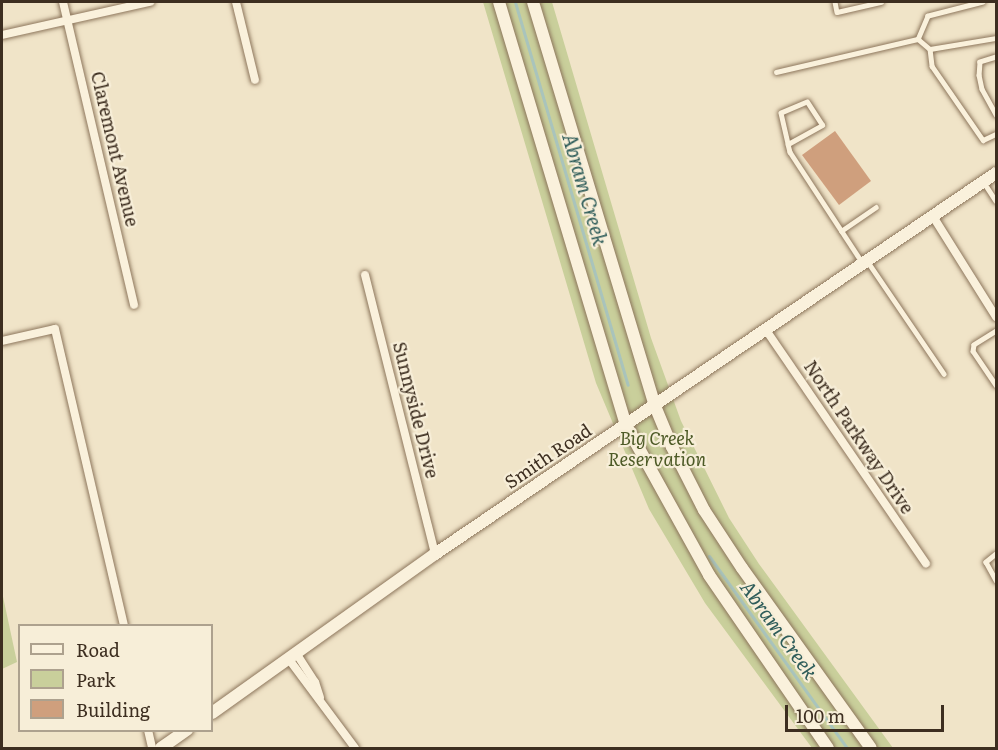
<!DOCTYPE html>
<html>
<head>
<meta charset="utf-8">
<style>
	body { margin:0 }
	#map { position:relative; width:998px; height:750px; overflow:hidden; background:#f0e4c8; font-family:Literata,serif }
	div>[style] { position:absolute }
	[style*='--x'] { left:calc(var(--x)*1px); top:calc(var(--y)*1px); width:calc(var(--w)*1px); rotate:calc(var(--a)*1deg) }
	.green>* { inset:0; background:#c9cf9b }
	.stream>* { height:3px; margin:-1.5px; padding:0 1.5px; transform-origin:1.5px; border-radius:1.5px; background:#a9c4bc }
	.building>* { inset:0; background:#cf9f7d }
	.roads { filter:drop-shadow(0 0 2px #8d765c) drop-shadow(0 0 2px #8d765c) }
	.lane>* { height:4.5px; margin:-2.25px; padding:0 2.25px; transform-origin:2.25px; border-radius:2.25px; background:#faf1dc }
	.street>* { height:8px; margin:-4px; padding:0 4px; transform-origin:4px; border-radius:4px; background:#faf1dc }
	.secondary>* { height:12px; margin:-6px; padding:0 6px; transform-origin:6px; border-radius:6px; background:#faf1dc }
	span { translate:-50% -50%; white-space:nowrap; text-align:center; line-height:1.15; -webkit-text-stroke:4.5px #f7eed8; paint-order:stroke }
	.street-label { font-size:18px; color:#3d2e20 }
	.park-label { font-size:18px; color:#4d5a26; font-style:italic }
	.water-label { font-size:20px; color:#2f5d5a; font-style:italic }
	.frame { position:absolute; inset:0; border:3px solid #3d2e20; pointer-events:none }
	.legend { position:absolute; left:18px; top:624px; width:195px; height:108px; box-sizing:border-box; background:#f7eed8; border:2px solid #ada18e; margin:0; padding:8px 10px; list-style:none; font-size:18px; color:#3d2e20 }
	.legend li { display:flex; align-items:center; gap:12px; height:30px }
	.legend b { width:30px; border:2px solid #ada18e }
	.scale { position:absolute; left:785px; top:705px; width:159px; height:27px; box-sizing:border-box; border:3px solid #3d2e20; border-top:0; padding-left:8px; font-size:18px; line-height:21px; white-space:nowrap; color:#3d2e20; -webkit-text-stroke:4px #f7eed8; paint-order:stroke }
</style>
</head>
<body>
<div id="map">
	<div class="green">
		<i style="clip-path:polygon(483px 2px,552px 2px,651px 338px,681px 421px,729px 518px,759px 564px,893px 748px,812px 748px,705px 603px,649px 509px,596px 383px)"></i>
		<i style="clip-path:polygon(2px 592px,17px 662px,2px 669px)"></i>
	</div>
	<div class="stream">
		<i style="--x:515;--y:2;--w:399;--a:73.6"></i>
		<i style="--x:709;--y:556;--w:236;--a:54.3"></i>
	</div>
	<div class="building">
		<i style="clip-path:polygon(835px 131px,871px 181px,839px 205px,802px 155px)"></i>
	</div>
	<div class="roads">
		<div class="lane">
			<i style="--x:835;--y:2;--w:10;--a:79"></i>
			<i style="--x:837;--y:12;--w:45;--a:-12.8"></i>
			<i style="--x:983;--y:2;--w:57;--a:165.7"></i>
			<i style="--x:928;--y:16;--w:25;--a:113"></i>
			<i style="--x:918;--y:39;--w:16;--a:40"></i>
			<i style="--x:930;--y:49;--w:67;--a:-9.5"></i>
			<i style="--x:930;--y:49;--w:17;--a:83"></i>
			<i style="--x:932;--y:66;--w:90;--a:55.4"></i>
			<i style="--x:983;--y:140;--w:14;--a:-25"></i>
			<i style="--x:996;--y:57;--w:17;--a:163"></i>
			<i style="--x:980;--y:62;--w:13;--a:94"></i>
			<i style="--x:979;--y:75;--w:14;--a:78"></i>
			<i style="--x:982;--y:89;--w:29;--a:61"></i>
			<i style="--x:776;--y:72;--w:146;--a:-13.1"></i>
			<i style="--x:788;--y:144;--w:39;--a:-29"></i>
			<i style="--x:822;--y:125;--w:27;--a:-123"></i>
			<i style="--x:807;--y:102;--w:28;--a:157"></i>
			<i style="--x:781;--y:113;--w:32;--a:77"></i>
			<i style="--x:788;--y:144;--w:8;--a:76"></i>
			<i style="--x:790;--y:152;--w:131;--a:56.8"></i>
			<i style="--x:985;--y:184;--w:20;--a:57"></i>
			<i style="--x:841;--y:231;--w:42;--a:-34.4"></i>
			<i style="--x:868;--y:262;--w:135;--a:55.8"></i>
			<i style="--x:996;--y:331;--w:26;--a:148"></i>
			<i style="--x:974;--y:345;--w:6;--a:99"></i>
			<i style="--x:973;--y:351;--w:41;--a:55.9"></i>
			<i style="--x:996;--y:554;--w:13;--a:141"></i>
			<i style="--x:986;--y:562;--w:21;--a:61"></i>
		</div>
		<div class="street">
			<i style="--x:63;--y:2;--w:311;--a:76.8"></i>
			<i style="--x:236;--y:2;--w:80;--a:76.3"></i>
			<i style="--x:2;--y:35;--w:152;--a:-12.6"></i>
			<i style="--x:934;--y:218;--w:117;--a:57.9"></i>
			<i style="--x:365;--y:275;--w:288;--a:75.9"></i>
			<i style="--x:766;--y:330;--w:283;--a:55.6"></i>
			<i style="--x:2;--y:341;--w:54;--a:-12.8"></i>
			<i style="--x:55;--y:329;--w:305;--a:76.9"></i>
			<i style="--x:296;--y:653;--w:35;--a:57"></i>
			<i style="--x:315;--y:682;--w:16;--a:72"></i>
			<i style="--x:288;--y:658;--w:112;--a:53.3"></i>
			<i style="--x:148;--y:730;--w:18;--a:77"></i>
		</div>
		<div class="secondary">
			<i style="--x:499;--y:2;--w:442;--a:73.3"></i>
			<i style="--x:626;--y:425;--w:171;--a:61"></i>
			<i style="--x:709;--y:575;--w:210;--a:55.5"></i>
			<i style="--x:533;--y:2;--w:422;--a:73.2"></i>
			<i style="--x:655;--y:406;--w:44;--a:67.5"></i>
			<i style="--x:672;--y:447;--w:71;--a:63.1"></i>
			<i style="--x:704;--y:510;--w:69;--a:56.8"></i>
			<i style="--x:742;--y:568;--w:221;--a:54.4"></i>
			<i style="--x:212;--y:713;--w:274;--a:-35.5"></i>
			<i style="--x:435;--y:554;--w:678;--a:-34.18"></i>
			<i style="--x:161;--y:748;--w:32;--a:-35"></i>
		</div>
	</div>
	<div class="street-label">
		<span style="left:115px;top:149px;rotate:77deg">Claremont Avenue</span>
		<span style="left:416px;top:410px;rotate:76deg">Sunnyside Drive</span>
		<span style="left:859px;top:437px;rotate:56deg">North Parkway Drive</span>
		<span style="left:548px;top:456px;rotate:-34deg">Smith Road</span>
	</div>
	<div class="park-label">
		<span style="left:657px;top:449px">Big Creek<br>Reservation</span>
	</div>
	<div class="water-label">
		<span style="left:586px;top:189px;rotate:74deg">Abram Creek</span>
		<span style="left:780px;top:629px;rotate:54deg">Abram Creek</span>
	</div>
	<div class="frame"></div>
	<ul class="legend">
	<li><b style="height:8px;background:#faf1dc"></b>Road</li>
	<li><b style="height:16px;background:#c9cf9b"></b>Park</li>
	<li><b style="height:16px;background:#cf9f7d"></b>Building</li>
	</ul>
	<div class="scale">100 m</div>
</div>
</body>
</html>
